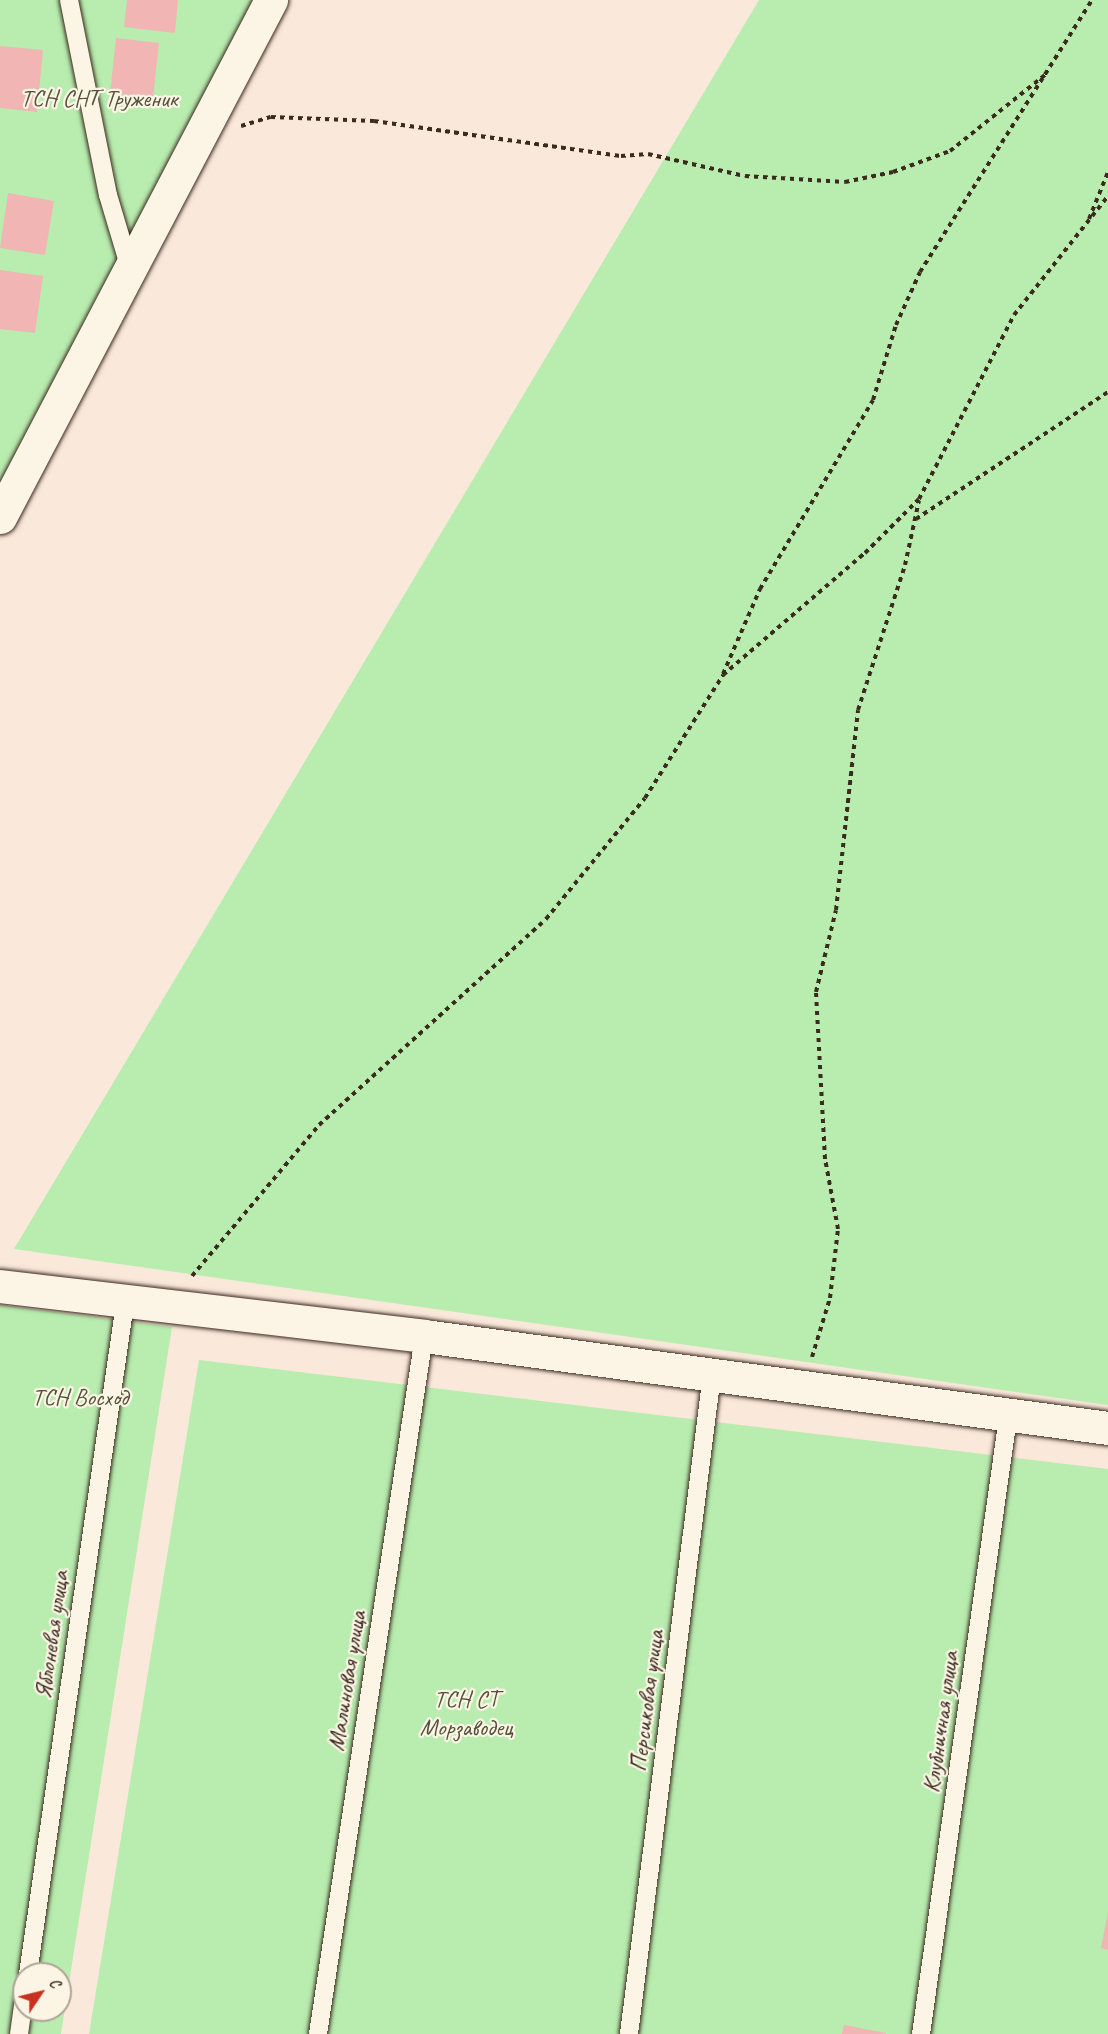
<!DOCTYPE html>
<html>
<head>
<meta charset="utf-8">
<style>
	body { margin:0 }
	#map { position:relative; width:1108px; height:2034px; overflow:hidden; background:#fae8db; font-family:Caveat,sans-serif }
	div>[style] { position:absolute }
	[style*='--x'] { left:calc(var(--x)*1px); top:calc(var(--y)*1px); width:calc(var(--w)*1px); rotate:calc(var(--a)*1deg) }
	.green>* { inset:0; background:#b8edaf }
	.building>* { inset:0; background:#f1b5b3 }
	.path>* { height:4px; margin-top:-2px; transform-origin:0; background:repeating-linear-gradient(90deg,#3b2a1e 0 4.5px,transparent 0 9px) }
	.roads { filter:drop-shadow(0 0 2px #3b2a1e) drop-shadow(0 0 2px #3b2a1e) }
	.lane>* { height:18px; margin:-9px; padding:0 9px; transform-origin:9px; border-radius:9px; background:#fcf5e5 }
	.street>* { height:33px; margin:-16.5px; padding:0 16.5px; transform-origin:16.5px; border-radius:16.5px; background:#fcf5e5 }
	span { translate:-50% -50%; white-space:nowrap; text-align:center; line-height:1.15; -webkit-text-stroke:4.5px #fcf5e5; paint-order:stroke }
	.park-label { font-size:24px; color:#54513b }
	.street-label { font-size:24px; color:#3b2a1e }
	.north { position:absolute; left:12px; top:1962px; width:60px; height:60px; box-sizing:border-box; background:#fcf5e5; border:2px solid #afa495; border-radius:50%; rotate:55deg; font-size:16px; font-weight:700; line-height:24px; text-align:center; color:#3b2a1e }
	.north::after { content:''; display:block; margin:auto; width:21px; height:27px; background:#c8321e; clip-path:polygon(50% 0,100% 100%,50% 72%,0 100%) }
</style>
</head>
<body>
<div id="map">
	<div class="green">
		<i style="clip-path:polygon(0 0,263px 0,0 499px)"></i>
		<i style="clip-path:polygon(759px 0,1108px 0,1108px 1405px,14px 1249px)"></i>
		<i style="clip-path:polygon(evenodd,0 1305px,172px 1327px,61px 2034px,0 2034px,0 1305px,24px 1974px,60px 1974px,60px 2010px,24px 2010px,24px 1974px)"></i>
		<i style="clip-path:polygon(199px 1360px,1108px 1469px,1108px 2034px,89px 2034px)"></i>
	</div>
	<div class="building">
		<i style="clip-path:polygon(127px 0,178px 0,175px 33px,124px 27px)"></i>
		<i style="clip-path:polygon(116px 38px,159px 43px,153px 98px,110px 93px)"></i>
		<i style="clip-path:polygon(0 46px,43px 50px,37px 112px,0 108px)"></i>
		<i style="clip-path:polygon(8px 193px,54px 201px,45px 255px,0 248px)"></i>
		<i style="clip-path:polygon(0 270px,43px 276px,35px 333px,0 329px)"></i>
		<i style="clip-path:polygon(1108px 1912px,1108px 1950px,1101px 1948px)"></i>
		<i style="clip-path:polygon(844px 2025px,886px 2033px,886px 2034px,842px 2034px)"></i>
	</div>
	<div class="path">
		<i style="--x:241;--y:126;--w:31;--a:-17"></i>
		<i style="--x:271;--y:117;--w:103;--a:2.2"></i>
		<i style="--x:374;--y:121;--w:249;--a:8.1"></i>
		<i style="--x:621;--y:156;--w:27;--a:-4"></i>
		<i style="--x:648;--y:154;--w:99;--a:12.8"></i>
		<i style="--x:745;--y:176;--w:100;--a:3.4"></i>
		<i style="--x:845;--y:182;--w:49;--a:-11.8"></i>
		<i style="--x:893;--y:172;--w:61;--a:-20.2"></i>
		<i style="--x:950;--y:151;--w:122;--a:-38.7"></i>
		<i style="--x:1089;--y:219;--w:51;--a:-68"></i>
		<i style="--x:916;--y:519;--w:230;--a:-33.5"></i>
		<i style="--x:723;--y:674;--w:93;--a:-66.5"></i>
		<i style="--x:760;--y:589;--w:220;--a:-59.1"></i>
		<i style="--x:873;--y:400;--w:78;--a:-73"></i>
		<i style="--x:896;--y:325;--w:58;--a:-65.6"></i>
		<i style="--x:920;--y:272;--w:322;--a:-57.7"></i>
		<i style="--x:192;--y:1276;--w:197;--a:-49.9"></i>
		<i style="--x:319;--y:1125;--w:307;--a:-42.2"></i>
		<i style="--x:546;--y:919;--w:156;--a:-50.7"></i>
		<i style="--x:645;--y:798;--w:146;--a:-57.6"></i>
		<i style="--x:723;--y:675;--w:187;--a:-40.7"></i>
		<i style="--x:865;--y:553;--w:76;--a:-45"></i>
		<i style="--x:919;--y:499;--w:207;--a:-62.7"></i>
		<i style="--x:1014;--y:315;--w:152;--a:-51.7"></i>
		<i style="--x:812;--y:1357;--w:62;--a:-73"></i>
		<i style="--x:830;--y:1298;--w:69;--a:-83.4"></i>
		<i style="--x:838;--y:1229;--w:71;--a:-100.5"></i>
		<i style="--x:825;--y:1159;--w:167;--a:-93.1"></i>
		<i style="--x:816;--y:992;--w:84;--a:-76.3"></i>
		<i style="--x:836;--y:910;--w:201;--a:-83.7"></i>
		<i style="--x:858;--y:710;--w:152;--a:-72"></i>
		<i style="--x:905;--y:565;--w:66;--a:-77.8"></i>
	</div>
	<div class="roads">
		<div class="lane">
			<i style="--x:69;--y:0;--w:199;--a:78.7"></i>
			<i style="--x:108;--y:195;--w:77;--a:73.4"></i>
			<i style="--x:28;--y:1974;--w:678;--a:-81.77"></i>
			<i style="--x:19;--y:2034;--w:35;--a:-82"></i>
			<i style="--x:318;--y:2034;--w:706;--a:-81.36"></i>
			<i style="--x:629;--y:2034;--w:665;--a:-82.83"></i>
			<i style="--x:921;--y:2034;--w:623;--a:-81.97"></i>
		</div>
		<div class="street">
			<i style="--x:0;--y:517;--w:584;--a:-62.34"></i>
			<i style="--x:0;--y:1286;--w:427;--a:6.7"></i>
			<i style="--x:424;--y:1336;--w:690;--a:7.66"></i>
		</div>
	</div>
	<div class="park-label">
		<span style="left:99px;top:99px">ТСН СНТ Труженик</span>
		<span style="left:80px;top:1398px">ТСН Восход</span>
		<span style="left:466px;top:1714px">ТСН СТ<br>Морзаводец</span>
	</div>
	<div class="street-label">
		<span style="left:52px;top:1635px;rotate:-82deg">Яблоневая улица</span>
		<span style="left:347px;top:1681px;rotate:-81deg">Малиновая улица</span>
		<span style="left:647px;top:1701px;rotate:-83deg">Персиковая улица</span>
		<span style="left:941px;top:1722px;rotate:-82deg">Клубничная улица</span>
	</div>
	<div class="north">С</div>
</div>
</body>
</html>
